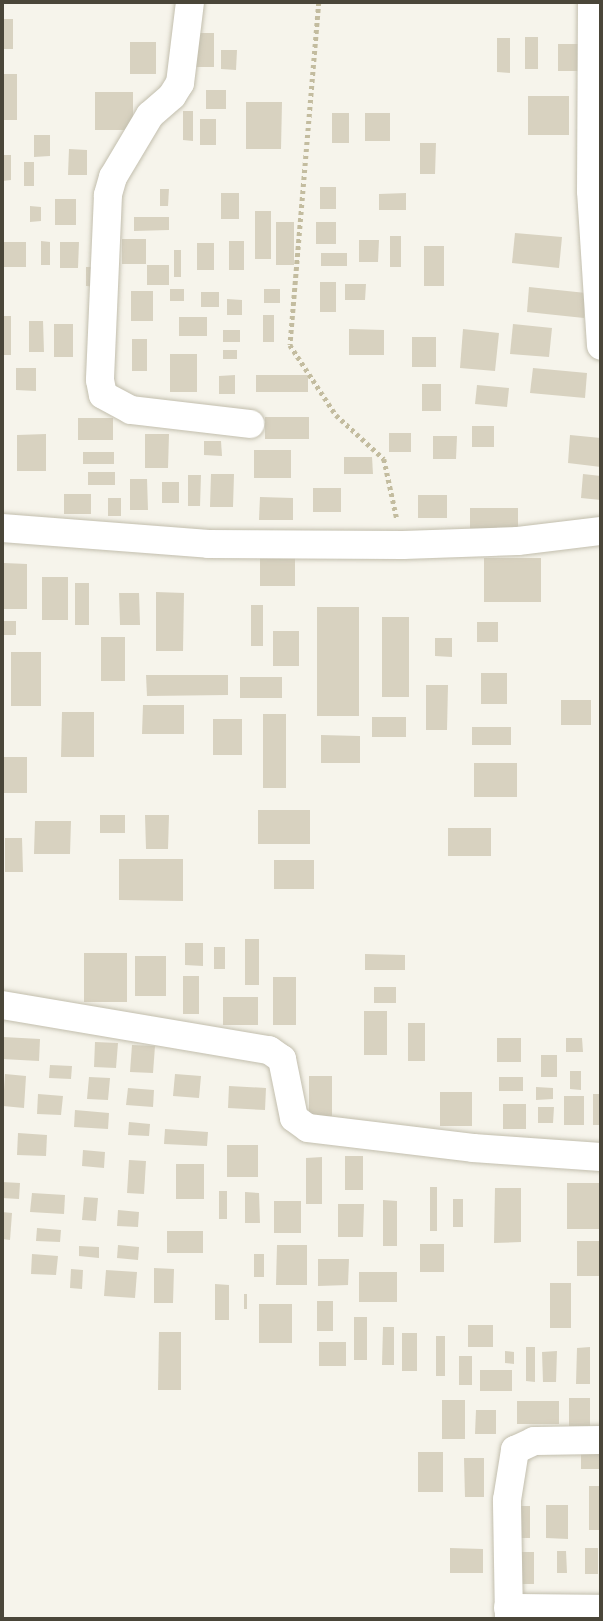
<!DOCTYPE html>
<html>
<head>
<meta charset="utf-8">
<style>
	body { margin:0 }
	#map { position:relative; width:603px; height:1621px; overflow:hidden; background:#f6f4eb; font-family:Rubik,sans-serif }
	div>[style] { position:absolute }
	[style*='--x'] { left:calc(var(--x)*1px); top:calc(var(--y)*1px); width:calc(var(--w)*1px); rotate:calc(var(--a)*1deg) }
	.building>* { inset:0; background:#d8d2c0 }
	.path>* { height:4.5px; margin-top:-2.25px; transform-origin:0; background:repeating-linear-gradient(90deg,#c3bc9f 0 3.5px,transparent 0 7px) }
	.roads { filter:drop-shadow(0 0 2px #c2bead) drop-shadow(0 0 2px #c2bead) }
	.minor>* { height:28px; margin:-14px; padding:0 14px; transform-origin:14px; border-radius:14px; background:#fff }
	span { translate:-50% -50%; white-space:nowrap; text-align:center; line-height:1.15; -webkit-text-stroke:7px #fff; paint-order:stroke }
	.frame { position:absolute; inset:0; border:4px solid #4a4639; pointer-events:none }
</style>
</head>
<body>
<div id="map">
	<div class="building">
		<i style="clip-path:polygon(2px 19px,13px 19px,13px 49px,2px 49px)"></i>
		<i style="clip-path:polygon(193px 33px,214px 33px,214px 67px,193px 67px)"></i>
		<i style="clip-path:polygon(525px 37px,538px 37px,538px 69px,525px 69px)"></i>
		<i style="clip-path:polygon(497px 38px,510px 38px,510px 73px,497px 72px)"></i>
		<i style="clip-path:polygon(130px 42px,156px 42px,156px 74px,130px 74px)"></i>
		<i style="clip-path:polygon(558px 44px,581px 44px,581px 71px,558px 71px)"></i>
		<i style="clip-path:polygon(221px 50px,237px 50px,236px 70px,221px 69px)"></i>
		<i style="clip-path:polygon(2px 74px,17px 74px,17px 120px,2px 120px)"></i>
		<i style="clip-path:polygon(206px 90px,226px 90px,226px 109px,206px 109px)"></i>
		<i style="clip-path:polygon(95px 92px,133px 92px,133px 130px,95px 130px)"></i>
		<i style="clip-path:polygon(528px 96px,569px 96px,569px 135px,528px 135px)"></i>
		<i style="clip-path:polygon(246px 102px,282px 102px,281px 149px,246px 149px)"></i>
		<i style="clip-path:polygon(183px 111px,193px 111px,193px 141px,183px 140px)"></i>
		<i style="clip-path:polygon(332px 113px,349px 113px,349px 143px,332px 143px)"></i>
		<i style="clip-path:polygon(365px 113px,390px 113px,390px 141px,365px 141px)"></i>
		<i style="clip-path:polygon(200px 119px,216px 119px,216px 145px,200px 145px)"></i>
		<i style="clip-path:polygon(34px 135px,50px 135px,50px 156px,34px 157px)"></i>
		<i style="clip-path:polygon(420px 143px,436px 143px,435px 174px,420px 174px)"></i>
		<i style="clip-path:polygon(69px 149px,87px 150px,87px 175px,68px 175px)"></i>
		<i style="clip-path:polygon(2px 155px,11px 155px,11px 180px,2px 181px)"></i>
		<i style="clip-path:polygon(24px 162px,34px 162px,34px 186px,24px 186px)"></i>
		<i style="clip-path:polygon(320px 187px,336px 187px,336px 209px,320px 209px)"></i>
		<i style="clip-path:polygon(160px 189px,169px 189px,168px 206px,160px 206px)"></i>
		<i style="clip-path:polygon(221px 193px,239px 193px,239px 219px,221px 219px)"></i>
		<i style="clip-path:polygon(406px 193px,406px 210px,379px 210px,379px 194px)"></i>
		<i style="clip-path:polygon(55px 199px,76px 199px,76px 225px,55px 225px)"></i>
		<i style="clip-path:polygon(30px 206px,41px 207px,41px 221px,30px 222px)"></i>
		<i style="clip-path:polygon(255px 211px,271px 211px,271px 259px,255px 259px)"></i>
		<i style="clip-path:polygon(134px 217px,169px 217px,169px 230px,134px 231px)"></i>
		<i style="clip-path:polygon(276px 222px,294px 222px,294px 265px,276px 265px)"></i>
		<i style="clip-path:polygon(316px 222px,336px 222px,336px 244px,316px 244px)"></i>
		<i style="clip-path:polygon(515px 233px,562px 237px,559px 268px,512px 263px)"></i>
		<i style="clip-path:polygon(390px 236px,401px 236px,401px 267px,390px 267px)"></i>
		<i style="clip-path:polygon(122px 239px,146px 239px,146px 264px,122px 264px)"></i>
		<i style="clip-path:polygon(359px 240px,379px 240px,378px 262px,359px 262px)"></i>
		<i style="clip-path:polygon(41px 241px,50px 242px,50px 265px,41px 265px)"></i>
		<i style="clip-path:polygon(229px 241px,244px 241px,244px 270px,229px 270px)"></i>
		<i style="clip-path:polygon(4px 242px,26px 242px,26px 267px,4px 267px)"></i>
		<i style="clip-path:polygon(60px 242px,79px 242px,78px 268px,60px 268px)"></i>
		<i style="clip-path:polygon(197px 243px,214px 243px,214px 270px,197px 270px)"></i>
		<i style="clip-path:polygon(424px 246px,444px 246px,444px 286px,424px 286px)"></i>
		<i style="clip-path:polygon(174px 250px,181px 250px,181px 277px,174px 277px)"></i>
		<i style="clip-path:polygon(321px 253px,347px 253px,347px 266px,321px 266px)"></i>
		<i style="clip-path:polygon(147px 265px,169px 265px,169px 285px,147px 285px)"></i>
		<i style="clip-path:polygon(86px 267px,103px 267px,103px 287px,86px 286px)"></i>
		<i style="clip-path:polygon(320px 282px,336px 282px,336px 312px,320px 312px)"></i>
		<i style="clip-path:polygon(345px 284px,366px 284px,365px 300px,345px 300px)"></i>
		<i style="clip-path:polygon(529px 287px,586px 293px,584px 318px,527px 312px)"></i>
		<i style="clip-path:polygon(170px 289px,184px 289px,184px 301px,170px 301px)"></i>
		<i style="clip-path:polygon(264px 289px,280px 289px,280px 303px,264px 303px)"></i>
		<i style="clip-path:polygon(131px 291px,153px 291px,153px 321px,131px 321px)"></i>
		<i style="clip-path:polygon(201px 292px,219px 292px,219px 307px,201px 307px)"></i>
		<i style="clip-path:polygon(227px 299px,242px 300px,242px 315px,227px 315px)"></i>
		<i style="clip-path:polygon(263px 315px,274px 315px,274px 342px,263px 342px)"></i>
		<i style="clip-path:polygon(2px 316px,11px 316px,11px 355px,2px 355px)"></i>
		<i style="clip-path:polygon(179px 317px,207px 317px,207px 336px,179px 336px)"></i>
		<i style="clip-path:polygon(29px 321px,43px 321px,44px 352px,29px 352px)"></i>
		<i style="clip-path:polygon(54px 324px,73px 324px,73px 357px,54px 357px)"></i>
		<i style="clip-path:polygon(513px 324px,552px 328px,549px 357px,510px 354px)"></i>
		<i style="clip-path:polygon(349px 329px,384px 330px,384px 355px,349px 355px)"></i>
		<i style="clip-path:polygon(463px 329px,499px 333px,495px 371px,460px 368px)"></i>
		<i style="clip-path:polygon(223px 330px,240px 330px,240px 342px,223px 342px)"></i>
		<i style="clip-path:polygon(412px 337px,436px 337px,436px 367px,412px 367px)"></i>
		<i style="clip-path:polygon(132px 339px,147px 339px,147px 371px,132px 371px)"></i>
		<i style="clip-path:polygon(223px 350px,237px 350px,237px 359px,223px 359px)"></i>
		<i style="clip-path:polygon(170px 354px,197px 354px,197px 392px,170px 392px)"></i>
		<i style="clip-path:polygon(16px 368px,36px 368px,36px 391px,16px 390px)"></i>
		<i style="clip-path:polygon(533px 368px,587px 373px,585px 398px,530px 393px)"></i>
		<i style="clip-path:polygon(235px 375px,235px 394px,219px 394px,219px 376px)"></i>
		<i style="clip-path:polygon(256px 375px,308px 375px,308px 392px,256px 392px)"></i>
		<i style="clip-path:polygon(422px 384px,441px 384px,441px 411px,422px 411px)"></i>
		<i style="clip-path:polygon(477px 385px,509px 388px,507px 407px,475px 404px)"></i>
		<i style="clip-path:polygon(265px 417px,309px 417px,309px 439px,265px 439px)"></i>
		<i style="clip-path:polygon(78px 418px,113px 418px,113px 440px,78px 440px)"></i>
		<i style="clip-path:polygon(472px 426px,494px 426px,494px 447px,472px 447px)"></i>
		<i style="clip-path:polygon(389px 433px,411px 433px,411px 452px,389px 452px)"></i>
		<i style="clip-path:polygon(46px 434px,46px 471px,17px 471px,17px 435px)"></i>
		<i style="clip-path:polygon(145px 434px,169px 434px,168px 468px,145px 468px)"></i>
		<i style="clip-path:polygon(570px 435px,601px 438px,601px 467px,568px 463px)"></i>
		<i style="clip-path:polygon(433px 436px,457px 436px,456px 459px,433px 459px)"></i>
		<i style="clip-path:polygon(204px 441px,221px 441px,222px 456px,204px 455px)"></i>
		<i style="clip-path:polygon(254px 450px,291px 450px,291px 478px,254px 478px)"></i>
		<i style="clip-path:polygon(83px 452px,114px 452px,114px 464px,83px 464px)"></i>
		<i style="clip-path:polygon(344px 457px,372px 457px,373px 474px,344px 474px)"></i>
		<i style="clip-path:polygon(88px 472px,115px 472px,115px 485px,88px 485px)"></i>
		<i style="clip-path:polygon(211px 474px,234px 474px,233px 507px,210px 507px)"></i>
		<i style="clip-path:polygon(583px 474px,601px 476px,601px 500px,581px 498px)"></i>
		<i style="clip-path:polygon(188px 475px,201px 475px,200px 506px,188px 506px)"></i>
		<i style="clip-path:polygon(130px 479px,147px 479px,148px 510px,130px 510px)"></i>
		<i style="clip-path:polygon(162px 482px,179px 482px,179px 503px,162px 503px)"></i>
		<i style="clip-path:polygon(313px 488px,341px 488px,341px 512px,313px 512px)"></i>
		<i style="clip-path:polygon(64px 494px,91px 494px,91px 514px,64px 514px)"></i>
		<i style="clip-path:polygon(418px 495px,447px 495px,447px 518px,418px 518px)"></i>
		<i style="clip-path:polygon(260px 497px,293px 498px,293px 520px,259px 520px)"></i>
		<i style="clip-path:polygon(108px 498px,121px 498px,121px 516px,108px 516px)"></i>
		<i style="clip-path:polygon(470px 508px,518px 508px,518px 529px,470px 529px)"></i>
		<i style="clip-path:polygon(260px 555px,295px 555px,295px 586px,260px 586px)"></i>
		<i style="clip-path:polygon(484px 558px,541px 558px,541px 602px,484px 602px)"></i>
		<i style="clip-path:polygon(4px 563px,27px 564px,27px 609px,4px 609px)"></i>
		<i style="clip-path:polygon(42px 577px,68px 577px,68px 620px,42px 620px)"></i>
		<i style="clip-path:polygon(75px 583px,89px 583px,89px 625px,75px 625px)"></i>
		<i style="clip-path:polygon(156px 592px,184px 593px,183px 651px,156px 651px)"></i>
		<i style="clip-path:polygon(119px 593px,139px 593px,140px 625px,120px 625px)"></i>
		<i style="clip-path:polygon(251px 605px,263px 605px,263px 646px,251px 646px)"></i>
		<i style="clip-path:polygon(317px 607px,359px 607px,359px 716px,317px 716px)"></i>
		<i style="clip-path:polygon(382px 617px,409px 617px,409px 697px,382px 697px)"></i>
		<i style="clip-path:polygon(2px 621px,16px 621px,16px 635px,2px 635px)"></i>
		<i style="clip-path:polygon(477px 622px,498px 622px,498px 642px,477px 642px)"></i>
		<i style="clip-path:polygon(273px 631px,299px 631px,299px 666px,273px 666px)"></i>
		<i style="clip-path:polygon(101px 637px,125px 637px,125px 681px,101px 681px)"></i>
		<i style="clip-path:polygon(435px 638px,452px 638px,452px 657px,435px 656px)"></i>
		<i style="clip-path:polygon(11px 652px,41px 652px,41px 706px,11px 706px)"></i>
		<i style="clip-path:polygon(481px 673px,507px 673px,507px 704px,481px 704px)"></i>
		<i style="clip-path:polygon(146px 675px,228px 675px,228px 695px,147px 696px)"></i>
		<i style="clip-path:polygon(240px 677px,282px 677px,282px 698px,240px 698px)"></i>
		<i style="clip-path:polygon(426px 685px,448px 685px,447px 730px,426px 730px)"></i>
		<i style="clip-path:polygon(561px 700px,591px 700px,591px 725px,561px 725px)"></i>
		<i style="clip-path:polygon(143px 705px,184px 705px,184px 734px,142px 734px)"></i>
		<i style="clip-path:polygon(62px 712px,94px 712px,94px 757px,61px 757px)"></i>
		<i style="clip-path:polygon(263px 714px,286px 714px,286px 788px,263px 788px)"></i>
		<i style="clip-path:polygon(372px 717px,406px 717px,406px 737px,372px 737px)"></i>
		<i style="clip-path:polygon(213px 719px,242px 719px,242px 755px,213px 755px)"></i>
		<i style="clip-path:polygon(472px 727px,511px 727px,511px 745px,472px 745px)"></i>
		<i style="clip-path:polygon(321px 735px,360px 736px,360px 763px,321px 763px)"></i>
		<i style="clip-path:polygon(2px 757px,27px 757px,27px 793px,2px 793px)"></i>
		<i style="clip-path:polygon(474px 763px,517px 763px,517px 797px,474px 797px)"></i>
		<i style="clip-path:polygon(258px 810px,310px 810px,310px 844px,258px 844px)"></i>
		<i style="clip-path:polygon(100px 815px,125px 815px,125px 833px,100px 833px)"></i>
		<i style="clip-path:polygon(145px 815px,169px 815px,168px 849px,146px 849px)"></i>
		<i style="clip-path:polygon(35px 821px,71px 821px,70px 854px,34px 854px)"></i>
		<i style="clip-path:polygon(448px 828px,491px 828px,491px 856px,448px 856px)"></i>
		<i style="clip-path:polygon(5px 838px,22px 838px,23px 872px,5px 872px)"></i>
		<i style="clip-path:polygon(119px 859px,183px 859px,183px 901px,119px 900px)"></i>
		<i style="clip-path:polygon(274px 860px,314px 860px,314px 889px,274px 889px)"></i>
		<i style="clip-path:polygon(245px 939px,259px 939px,259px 985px,245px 985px)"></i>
		<i style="clip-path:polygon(185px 943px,203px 943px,203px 966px,185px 965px)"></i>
		<i style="clip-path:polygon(214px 947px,225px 947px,225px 969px,214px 969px)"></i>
		<i style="clip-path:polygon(84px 953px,127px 953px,127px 1002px,84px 1002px)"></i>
		<i style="clip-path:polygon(365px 954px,405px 955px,405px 970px,365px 970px)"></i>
		<i style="clip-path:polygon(135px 956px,166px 956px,166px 996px,135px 996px)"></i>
		<i style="clip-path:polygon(183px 976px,199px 976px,199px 1014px,183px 1014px)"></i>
		<i style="clip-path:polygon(273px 977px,296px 977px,296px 1025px,273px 1025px)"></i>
		<i style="clip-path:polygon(374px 987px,396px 987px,396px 1003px,374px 1003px)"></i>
		<i style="clip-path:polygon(223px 997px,258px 997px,258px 1025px,223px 1025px)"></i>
		<i style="clip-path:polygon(364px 1011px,387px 1011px,387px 1055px,364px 1055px)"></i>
		<i style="clip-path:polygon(408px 1023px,425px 1023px,425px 1061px,408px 1061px)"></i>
		<i style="clip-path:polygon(3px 1037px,40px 1039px,39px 1061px,2px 1059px)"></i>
		<i style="clip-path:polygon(497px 1038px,521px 1038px,521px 1062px,497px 1062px)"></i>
		<i style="clip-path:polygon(566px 1038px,582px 1038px,583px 1052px,566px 1052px)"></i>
		<i style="clip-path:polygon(95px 1042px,118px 1043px,116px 1068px,94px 1067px)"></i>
		<i style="clip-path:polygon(132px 1045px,155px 1046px,153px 1073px,130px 1072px)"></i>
		<i style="clip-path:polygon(541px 1055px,557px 1055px,557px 1077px,541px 1077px)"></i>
		<i style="clip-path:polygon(50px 1065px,72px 1066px,71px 1079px,49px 1078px)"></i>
		<i style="clip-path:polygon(570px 1071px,581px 1071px,581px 1090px,570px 1089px)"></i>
		<i style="clip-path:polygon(5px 1074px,26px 1076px,24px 1108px,3px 1106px)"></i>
		<i style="clip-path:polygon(175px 1074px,201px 1076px,199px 1098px,173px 1096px)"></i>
		<i style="clip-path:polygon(309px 1076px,332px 1076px,332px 1116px,309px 1116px)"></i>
		<i style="clip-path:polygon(89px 1077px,110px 1078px,108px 1100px,87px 1099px)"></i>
		<i style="clip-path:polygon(499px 1077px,523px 1077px,523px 1091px,499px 1091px)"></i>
		<i style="clip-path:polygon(229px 1086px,266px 1088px,265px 1110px,228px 1108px)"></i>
		<i style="clip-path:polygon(536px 1087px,553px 1088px,553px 1099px,536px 1100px)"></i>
		<i style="clip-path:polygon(128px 1088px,154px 1090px,153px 1107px,126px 1105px)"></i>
		<i style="clip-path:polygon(440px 1092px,472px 1092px,472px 1126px,440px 1126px)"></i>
		<i style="clip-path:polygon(38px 1094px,63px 1096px,61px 1115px,37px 1114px)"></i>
		<i style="clip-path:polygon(593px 1094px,601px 1094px,601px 1125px,593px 1125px)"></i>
		<i style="clip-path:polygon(564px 1096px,584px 1096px,584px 1125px,564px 1125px)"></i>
		<i style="clip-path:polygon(503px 1104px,526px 1104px,526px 1129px,503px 1129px)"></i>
		<i style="clip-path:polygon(538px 1107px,554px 1107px,553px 1123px,538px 1123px)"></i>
		<i style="clip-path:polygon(75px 1110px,109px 1113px,108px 1129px,74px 1127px)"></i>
		<i style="clip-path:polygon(129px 1122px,150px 1124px,149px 1136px,128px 1135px)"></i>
		<i style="clip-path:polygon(165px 1129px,208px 1132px,207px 1146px,164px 1144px)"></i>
		<i style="clip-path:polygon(18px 1133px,47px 1135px,46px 1156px,17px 1155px)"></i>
		<i style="clip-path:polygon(227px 1145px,258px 1145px,258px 1177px,227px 1177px)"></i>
		<i style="clip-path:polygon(83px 1150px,105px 1152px,104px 1168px,82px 1166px)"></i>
		<i style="clip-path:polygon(345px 1156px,363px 1156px,363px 1190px,345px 1190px)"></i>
		<i style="clip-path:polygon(322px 1157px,322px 1204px,306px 1204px,306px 1158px)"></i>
		<i style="clip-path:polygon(129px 1160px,146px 1161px,144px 1194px,127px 1193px)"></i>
		<i style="clip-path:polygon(176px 1164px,204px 1164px,204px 1199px,176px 1199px)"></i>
		<i style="clip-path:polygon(2px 1182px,20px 1183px,19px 1199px,2px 1198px)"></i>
		<i style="clip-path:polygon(567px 1183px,601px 1183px,601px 1229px,567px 1229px)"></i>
		<i style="clip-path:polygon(430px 1187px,437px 1187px,437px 1231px,430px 1231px)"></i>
		<i style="clip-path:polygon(495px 1188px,521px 1188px,521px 1242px,494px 1243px)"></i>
		<i style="clip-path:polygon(219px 1191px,227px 1191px,227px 1219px,219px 1219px)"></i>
		<i style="clip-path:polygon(245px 1192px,259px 1193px,260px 1223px,245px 1223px)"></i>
		<i style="clip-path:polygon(32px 1193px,65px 1195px,64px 1214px,30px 1212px)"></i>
		<i style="clip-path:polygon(84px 1197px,98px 1198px,96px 1221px,82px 1220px)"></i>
		<i style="clip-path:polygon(453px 1199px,463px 1199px,463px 1227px,453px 1227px)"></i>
		<i style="clip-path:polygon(383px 1200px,397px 1201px,397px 1246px,383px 1246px)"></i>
		<i style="clip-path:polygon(274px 1201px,301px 1201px,301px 1233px,274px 1233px)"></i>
		<i style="clip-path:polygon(338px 1204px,364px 1204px,363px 1237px,338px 1237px)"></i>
		<i style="clip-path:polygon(118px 1210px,139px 1212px,138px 1227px,117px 1226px)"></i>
		<i style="clip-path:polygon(2px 1212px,12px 1213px,10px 1240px,2px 1239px)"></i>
		<i style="clip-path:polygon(37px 1228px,61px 1230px,60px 1242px,36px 1241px)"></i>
		<i style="clip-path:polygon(167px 1231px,203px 1231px,203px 1253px,167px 1253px)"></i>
		<i style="clip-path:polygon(577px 1241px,601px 1241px,601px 1276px,577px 1276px)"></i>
		<i style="clip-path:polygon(420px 1244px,444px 1244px,444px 1272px,420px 1272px)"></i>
		<i style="clip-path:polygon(118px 1245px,139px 1247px,138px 1260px,117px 1258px)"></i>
		<i style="clip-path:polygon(277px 1245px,307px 1245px,307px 1285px,276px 1285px)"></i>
		<i style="clip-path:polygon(79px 1246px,99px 1247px,99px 1258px,79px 1256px)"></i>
		<i style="clip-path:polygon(32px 1254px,58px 1256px,56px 1275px,31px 1274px)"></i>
		<i style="clip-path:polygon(254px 1254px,264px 1254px,264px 1277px,254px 1277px)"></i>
		<i style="clip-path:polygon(318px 1259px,349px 1259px,348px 1285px,318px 1286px)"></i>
		<i style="clip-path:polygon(154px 1268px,174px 1269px,173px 1303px,154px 1303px)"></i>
		<i style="clip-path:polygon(71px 1269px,83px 1270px,82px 1289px,70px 1288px)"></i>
		<i style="clip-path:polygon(106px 1270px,137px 1272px,135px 1298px,104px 1296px)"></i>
		<i style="clip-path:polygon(359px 1272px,397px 1272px,397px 1302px,359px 1302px)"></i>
		<i style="clip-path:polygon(550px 1283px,571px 1283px,571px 1328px,550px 1328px)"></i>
		<i style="clip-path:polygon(215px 1284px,229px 1285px,229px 1320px,215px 1320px)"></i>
		<i style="clip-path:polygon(244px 1294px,247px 1294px,247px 1309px,244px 1309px)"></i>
		<i style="clip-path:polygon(317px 1301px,333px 1301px,333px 1331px,317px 1331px)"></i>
		<i style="clip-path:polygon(259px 1304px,292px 1304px,292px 1343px,259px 1343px)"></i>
		<i style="clip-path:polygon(354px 1317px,367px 1317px,367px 1360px,354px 1360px)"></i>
		<i style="clip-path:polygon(468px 1325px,493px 1325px,493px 1347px,468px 1347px)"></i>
		<i style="clip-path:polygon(383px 1327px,394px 1327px,394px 1365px,382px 1365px)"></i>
		<i style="clip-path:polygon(159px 1332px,181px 1332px,181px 1390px,158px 1390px)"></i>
		<i style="clip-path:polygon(402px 1333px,417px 1333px,417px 1371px,402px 1371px)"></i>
		<i style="clip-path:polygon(436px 1336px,445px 1336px,445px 1376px,436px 1376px)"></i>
		<i style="clip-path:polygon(319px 1342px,346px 1342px,346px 1366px,319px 1366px)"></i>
		<i style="clip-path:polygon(526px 1347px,535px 1347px,535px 1382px,526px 1381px)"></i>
		<i style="clip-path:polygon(590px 1347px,590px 1384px,576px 1384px,577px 1348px)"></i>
		<i style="clip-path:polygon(505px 1351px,514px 1352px,514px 1364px,505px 1363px)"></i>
		<i style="clip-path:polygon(557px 1351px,556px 1382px,543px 1382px,542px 1352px)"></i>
		<i style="clip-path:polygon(459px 1356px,472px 1356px,472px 1385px,459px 1385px)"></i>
		<i style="clip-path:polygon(480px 1370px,512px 1370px,512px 1391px,480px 1391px)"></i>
		<i style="clip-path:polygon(569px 1398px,590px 1398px,590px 1426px,569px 1426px)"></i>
		<i style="clip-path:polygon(442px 1400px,465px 1400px,465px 1439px,442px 1439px)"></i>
		<i style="clip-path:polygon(517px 1401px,559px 1401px,559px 1424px,517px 1424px)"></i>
		<i style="clip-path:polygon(476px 1410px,496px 1410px,496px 1434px,475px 1434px)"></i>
		<i style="clip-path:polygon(581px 1446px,601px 1446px,601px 1469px,581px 1469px)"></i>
		<i style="clip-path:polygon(418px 1452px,443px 1452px,443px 1492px,418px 1492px)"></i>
		<i style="clip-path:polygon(464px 1458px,484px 1458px,484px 1497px,465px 1497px)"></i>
		<i style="clip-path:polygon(589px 1486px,601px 1486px,601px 1530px,589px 1530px)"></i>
		<i style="clip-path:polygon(546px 1505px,568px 1505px,568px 1539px,546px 1538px)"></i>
		<i style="clip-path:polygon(516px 1506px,530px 1506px,530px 1538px,516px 1538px)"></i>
		<i style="clip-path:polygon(450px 1548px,483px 1549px,483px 1573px,450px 1573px)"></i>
		<i style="clip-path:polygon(585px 1548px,598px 1548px,598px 1574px,585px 1574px)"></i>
		<i style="clip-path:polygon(557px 1551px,566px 1551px,567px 1573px,557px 1573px)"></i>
		<i style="clip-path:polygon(513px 1552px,534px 1552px,534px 1584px,513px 1584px)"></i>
	</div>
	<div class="path">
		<i style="--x:319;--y:2;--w:344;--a:94.8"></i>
		<i style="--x:290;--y:345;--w:84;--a:56.7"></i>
		<i style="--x:336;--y:415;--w:65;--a:42.5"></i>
		<i style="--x:384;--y:459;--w:61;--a:77.8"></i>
	</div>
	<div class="roads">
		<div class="minor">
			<i style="--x:190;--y:2;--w:82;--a:97"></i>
			<i style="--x:180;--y:83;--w:15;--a:122"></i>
			<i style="--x:172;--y:96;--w:29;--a:139"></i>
			<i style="--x:150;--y:115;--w:72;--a:120.8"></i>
			<i style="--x:113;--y:177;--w:19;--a:106"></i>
			<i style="--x:108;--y:195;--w:185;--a:92.5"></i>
			<i style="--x:100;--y:380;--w:15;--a:79"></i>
			<i style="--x:103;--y:395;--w:32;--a:28"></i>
			<i style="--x:131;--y:410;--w:120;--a:6.7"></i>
			<i style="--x:592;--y:2;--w:189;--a:90.3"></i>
			<i style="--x:591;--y:191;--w:155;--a:86.3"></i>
			<i style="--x:2;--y:528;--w:207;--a:4.4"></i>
			<i style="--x:208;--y:544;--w:195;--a:0.3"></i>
			<i style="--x:403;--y:545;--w:115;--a:-2"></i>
			<i style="--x:518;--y:541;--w:84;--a:-6.9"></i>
			<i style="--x:2;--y:1005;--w:271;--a:9.6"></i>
			<i style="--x:269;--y:1050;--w:16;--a:35"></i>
			<i style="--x:282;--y:1059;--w:60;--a:78.5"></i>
			<i style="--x:294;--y:1118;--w:17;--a:36"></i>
			<i style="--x:308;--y:1128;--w:166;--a:6.9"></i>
			<i style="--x:473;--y:1148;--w:128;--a:4"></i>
			<i style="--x:508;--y:1608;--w:93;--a:0.6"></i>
			<i style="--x:509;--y:1619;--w:119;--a:-91"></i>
			<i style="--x:507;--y:1500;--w:51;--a:-80.9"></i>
			<i style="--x:515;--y:1450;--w:21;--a:-25"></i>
			<i style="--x:534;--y:1441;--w:67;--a:-0.9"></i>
		</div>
	</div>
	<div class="frame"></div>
</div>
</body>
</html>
